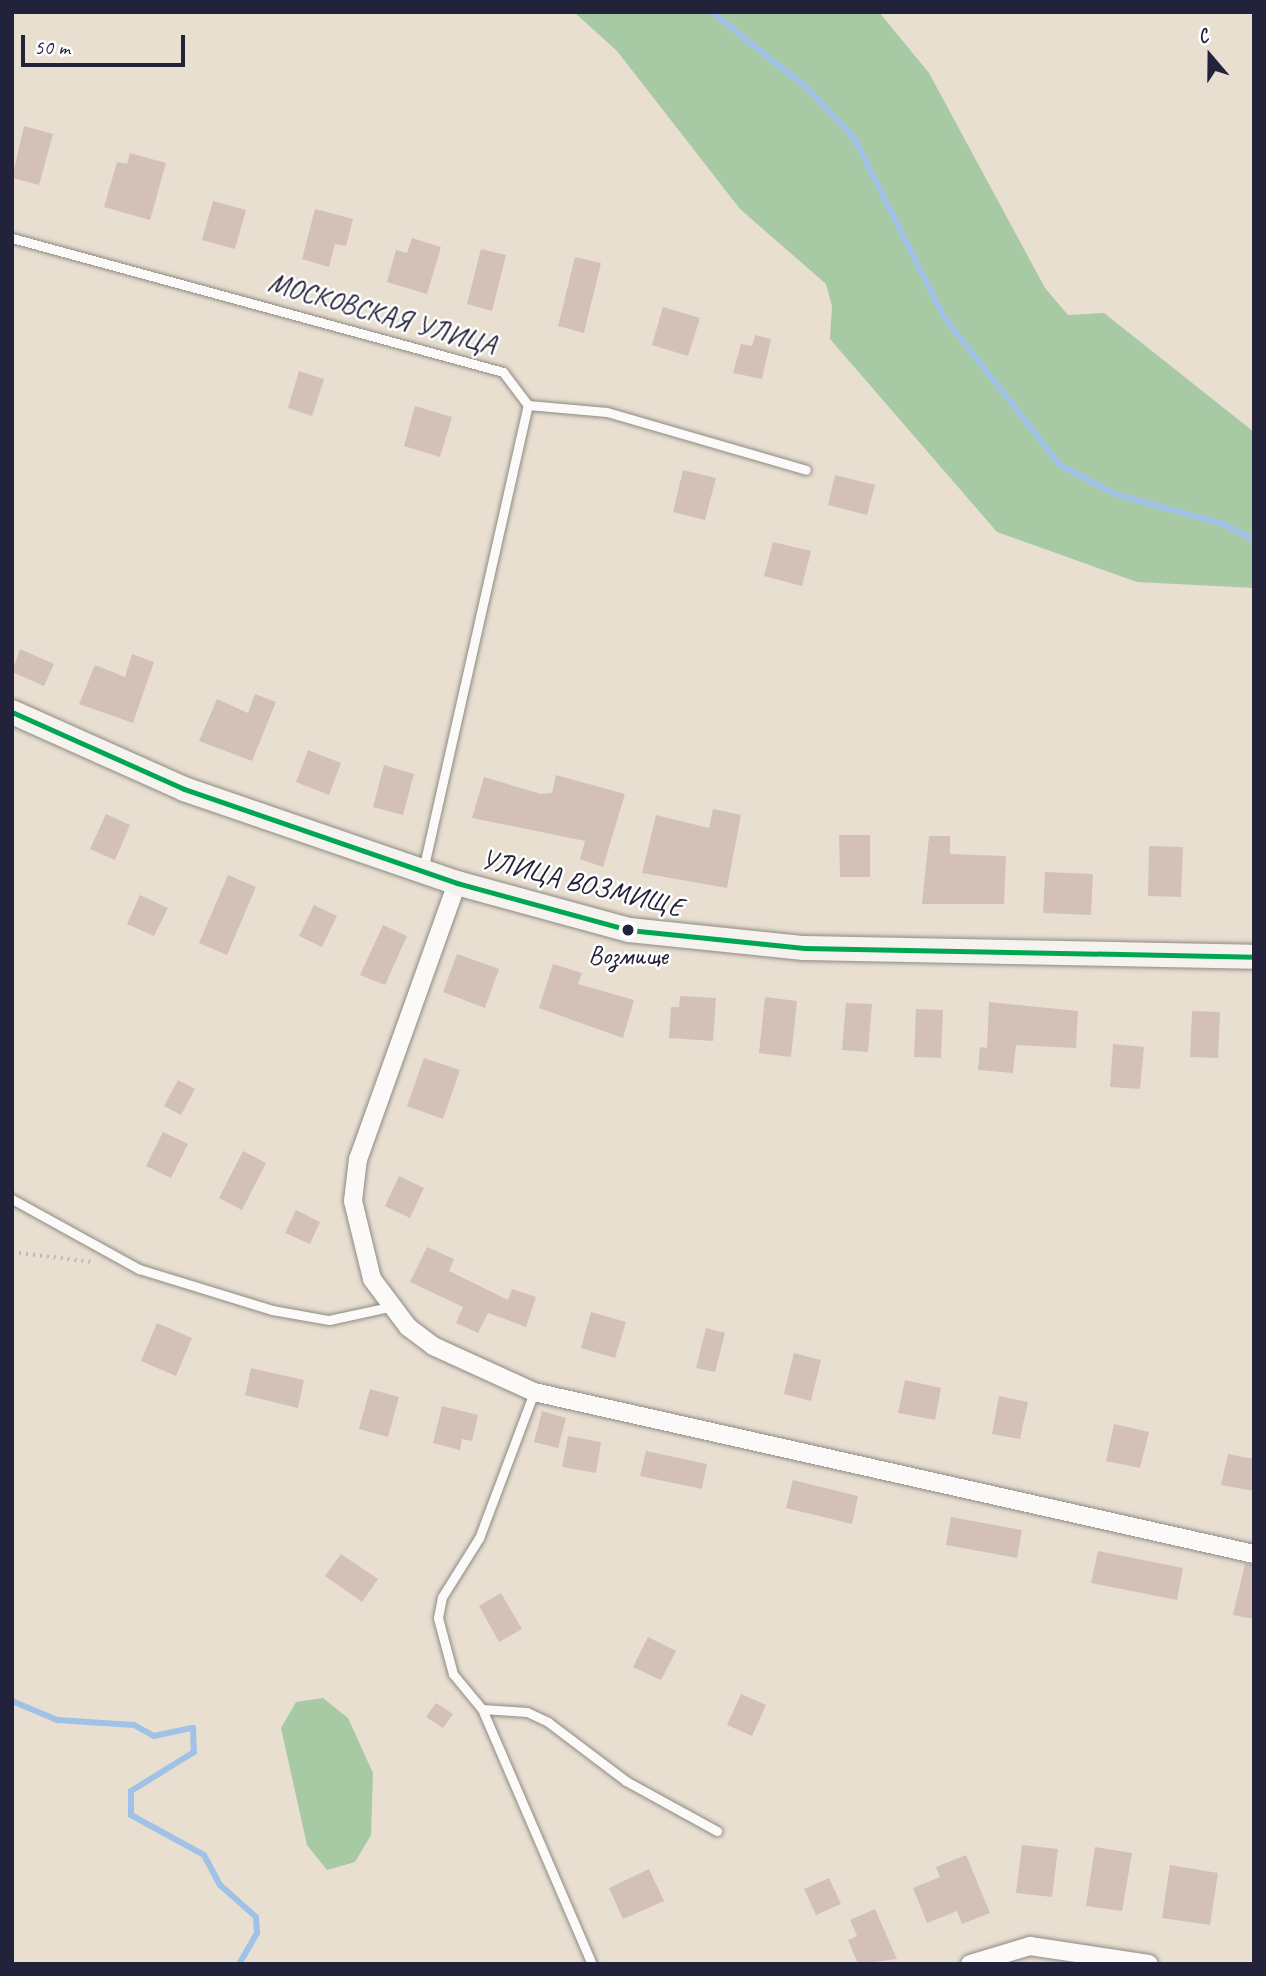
<!DOCTYPE html>
<html>
<head>
<meta charset="utf-8">
<style>
	body { margin:0 }
	#map { position:relative; width:1266px; height:1976px; overflow:hidden; background:#e8dfd0; font-family:Caveat,sans-serif }
	div>[style] { position:absolute }
	[style*='--x'] { left:calc(var(--x)*1px); top:calc(var(--y)*1px); width:calc(var(--w)*1px); rotate:calc(var(--a)*1deg) }
	.forest>* { inset:0; background:#a7caa4 }
	.stream>* { height:6px; margin:-3px; padding:0 3px; transform-origin:3px; border-radius:3px; background:#a0c2e6 }
	.building>* { inset:0; background:#d3c1b9 }
	.path>* { height:3.5px; margin-top:-1.75px; transform-origin:0; background:repeating-linear-gradient(90deg,#bdbabb 0 2px,transparent 0 7px) }
	.roads { filter:drop-shadow(0 0 2px #8e8a86) drop-shadow(0 0 2px #8e8a86) }
	.service>* { height:9px; margin:-4.5px; padding:0 4.5px; transform-origin:4.5px; border-radius:4.5px; background:#fcfaf8 }
	.minor>* { height:18px; margin:-9px; padding:0 9px; transform-origin:9px; border-radius:9px; background:#fcfaf8 }
	.secondary>* { height:24px; margin:-12px; padding:0 12px; transform-origin:12px; border-radius:12px; background:#f6f2ee }
	.bus-1>* { height:5px; margin:-2.5px; padding:0 2.5px; transform-origin:2.5px; border-radius:2.5px; background:#00a651 }
	.dots>* { width:19px; height:19px; translate:-50% -50%; box-sizing:border-box; border:4px solid #fff; border-radius:50% }
	span { translate:-50% -50%; white-space:nowrap; text-align:center; line-height:1.15; -webkit-text-stroke:5px #fff; paint-order:stroke }
	.bus-label { font-size:26px; color:#22223b }
	.street-label { font-size:28px; color:#22223b }
	.frame { position:absolute; inset:0; border:14px solid #22223b; pointer-events:none }
	.north { position:absolute; left:1175px; top:21px; width:70px; height:70px; -webkit-text-stroke:5px #fff; paint-order:stroke; rotate:340deg; font-size:19px; font-weight:700; line-height:28px; text-align:center; color:#22223b }
	.north::after { content:''; display:block; margin:auto; width:24px; height:32px; background:#22223b; clip-path:polygon(50% 0,100% 100%,50% 72%,0 100%) }
	.scale { position:absolute; left:21px; top:35px; width:164px; height:32px; box-sizing:border-box; border:4px solid #22223b; border-top:0; padding-left:9px; font-size:21px; line-height:24px; white-space:nowrap; color:#22223b; -webkit-text-stroke:5px #fff; paint-order:stroke }
</style>
</head>
<body>
<div id="map">
	<div class="forest">
		<i style="clip-path:polygon(574px 12px,879px 12px,929px 73px,1045px 288px,1068px 315px,1104px 313px,1254px 432px,1254px 588px,1137px 582px,997px 532px,830px 339px,832px 306px,826px 284px,740px 209px,617px 51px)"></i>
		<i style="clip-path:polygon(323px 1698px,348px 1718px,373px 1773px,371px 1835px,355px 1862px,327px 1870px,307px 1845px,281px 1728px,296px 1702px)"></i>
	</div>
	<div class="stream">
		<i style="--x:712;--y:12;--w:123;--a:38.7"></i>
		<i style="--x:808;--y:89;--w:67;--a:46.8"></i>
		<i style="--x:854;--y:138;--w:200;--a:63.3"></i>
		<i style="--x:944;--y:317;--w:188;--a:51.9"></i>
		<i style="--x:1060;--y:465;--w:62;--a:27.8"></i>
		<i style="--x:1115;--y:494;--w:112;--a:15.5"></i>
		<i style="--x:1223;--y:524;--w:35;--a:27"></i>
		<i style="--x:12;--y:1701;--w:49;--a:22.9"></i>
		<i style="--x:57;--y:1720;--w:77;--a:3.7"></i>
		<i style="--x:134;--y:1725;--w:23;--a:29"></i>
		<i style="--x:154;--y:1736;--w:40;--a:-12"></i>
		<i style="--x:193;--y:1728;--w:24;--a:88"></i>
		<i style="--x:194;--y:1752;--w:74;--a:148.2"></i>
		<i style="--x:131;--y:1791;--w:24;--a:90"></i>
		<i style="--x:131;--y:1815;--w:83;--a:28.7"></i>
		<i style="--x:204;--y:1855;--w:34;--a:62"></i>
		<i style="--x:220;--y:1885;--w:48;--a:41.6"></i>
		<i style="--x:256;--y:1917;--w:16;--a:86"></i>
		<i style="--x:257;--y:1933;--w:36;--a:120"></i>
	</div>
	<div class="building">
		<i style="clip-path:polygon(24px 126px,53px 134px,39px 185px,12px 178px)"></i>
		<i style="clip-path:polygon(130px 153px,166px 163px,150px 220px,104px 207px,117px 162px,127px 164px)"></i>
		<i style="clip-path:polygon(213px 201px,246px 210px,235px 249px,202px 240px)"></i>
		<i style="clip-path:polygon(315px 209px,353px 219px,346px 246px,335px 244px,329px 267px,302px 259px)"></i>
		<i style="clip-path:polygon(412px 238px,441px 247px,427px 294px,387px 282px,396px 250px,407px 253px)"></i>
		<i style="clip-path:polygon(481px 249px,506px 255px,492px 311px,467px 304px)"></i>
		<i style="clip-path:polygon(575px 257px,601px 263px,584px 333px,558px 326px)"></i>
		<i style="clip-path:polygon(663px 307px,700px 318px,688px 356px,652px 345px)"></i>
		<i style="clip-path:polygon(755px 335px,771px 339px,762px 379px,733px 373px,741px 344px,752px 346px)"></i>
		<i style="clip-path:polygon(299px 371px,324px 379px,312px 416px,288px 408px)"></i>
		<i style="clip-path:polygon(415px 406px,452px 417px,440px 457px,404px 446px)"></i>
		<i style="clip-path:polygon(683px 470px,716px 478px,705px 520px,673px 512px)"></i>
		<i style="clip-path:polygon(835px 475px,875px 485px,867px 515px,828px 505px)"></i>
		<i style="clip-path:polygon(773px 542px,811px 551px,802px 586px,764px 576px)"></i>
		<i style="clip-path:polygon(20px 649px,54px 664px,44px 686px,12px 672px)"></i>
		<i style="clip-path:polygon(132px 654px,154px 662px,133px 723px,79px 704px,95px 665px,125px 677px)"></i>
		<i style="clip-path:polygon(255px 694px,276px 702px,252px 761px,199px 741px,217px 699px,248px 713px)"></i>
		<i style="clip-path:polygon(308px 750px,341px 763px,329px 795px,296px 782px)"></i>
		<i style="clip-path:polygon(384px 765px,414px 774px,403px 815px,373px 807px)"></i>
		<i style="clip-path:polygon(556px 775px,625px 794px,603px 867px,580px 859px,585px 841px,472px 818px,484px 777px,541px 794px,552px 793px)"></i>
		<i style="clip-path:polygon(713px 809px,741px 815px,727px 888px,642px 873px,656px 815px,709px 828px)"></i>
		<i style="clip-path:polygon(106px 814px,130px 825px,115px 860px,90px 849px)"></i>
		<i style="clip-path:polygon(839px 835px,870px 835px,870px 877px,840px 877px)"></i>
		<i style="clip-path:polygon(929px 836px,950px 836px,950px 854px,1006px 856px,1004px 904px,922px 904px)"></i>
		<i style="clip-path:polygon(1149px 846px,1183px 847px,1181px 897px,1148px 896px)"></i>
		<i style="clip-path:polygon(1045px 872px,1093px 874px,1091px 915px,1043px 913px)"></i>
		<i style="clip-path:polygon(228px 875px,256px 887px,227px 955px,199px 943px)"></i>
		<i style="clip-path:polygon(140px 895px,168px 908px,154px 936px,127px 924px)"></i>
		<i style="clip-path:polygon(314px 905px,337px 916px,322px 947px,299px 936px)"></i>
		<i style="clip-path:polygon(383px 925px,407px 936px,385px 985px,360px 975px)"></i>
		<i style="clip-path:polygon(457px 954px,499px 969px,485px 1008px,443px 992px)"></i>
		<i style="clip-path:polygon(553px 964px,582px 973px,578px 984px,634px 1000px,623px 1038px,539px 1008px)"></i>
		<i style="clip-path:polygon(680px 996px,716px 998px,713px 1041px,669px 1038px,671px 1007px,679px 1007px)"></i>
		<i style="clip-path:polygon(765px 997px,797px 1001px,791px 1057px,759px 1053px)"></i>
		<i style="clip-path:polygon(989px 1002px,1078px 1011px,1076px 1048px,1016px 1045px,1013px 1073px,978px 1070px,980px 1047px,987px 1048px)"></i>
		<i style="clip-path:polygon(846px 1003px,872px 1004px,868px 1052px,842px 1050px)"></i>
		<i style="clip-path:polygon(916px 1009px,943px 1010px,941px 1058px,914px 1057px)"></i>
		<i style="clip-path:polygon(1192px 1011px,1220px 1012px,1218px 1058px,1190px 1057px)"></i>
		<i style="clip-path:polygon(1113px 1044px,1144px 1047px,1140px 1089px,1110px 1087px)"></i>
		<i style="clip-path:polygon(424px 1058px,460px 1070px,443px 1119px,407px 1106px)"></i>
		<i style="clip-path:polygon(178px 1080px,195px 1089px,181px 1115px,164px 1106px)"></i>
		<i style="clip-path:polygon(163px 1132px,188px 1144px,171px 1178px,146px 1166px)"></i>
		<i style="clip-path:polygon(243px 1151px,266px 1163px,242px 1210px,219px 1198px)"></i>
		<i style="clip-path:polygon(399px 1176px,424px 1188px,410px 1218px,385px 1206px)"></i>
		<i style="clip-path:polygon(296px 1210px,320px 1222px,310px 1244px,285px 1233px)"></i>
		<i style="clip-path:polygon(427px 1247px,454px 1259px,449px 1271px,508px 1300px,512px 1289px,536px 1297px,526px 1327px,488px 1313px,478px 1333px,456px 1323px,463px 1307px,410px 1282px)"></i>
		<i style="clip-path:polygon(591px 1312px,626px 1322px,615px 1358px,581px 1348px)"></i>
		<i style="clip-path:polygon(157px 1323px,192px 1338px,176px 1376px,141px 1361px)"></i>
		<i style="clip-path:polygon(706px 1328px,725px 1333px,715px 1372px,696px 1368px)"></i>
		<i style="clip-path:polygon(794px 1353px,821px 1360px,811px 1401px,784px 1394px)"></i>
		<i style="clip-path:polygon(251px 1368px,304px 1380px,298px 1408px,245px 1395px)"></i>
		<i style="clip-path:polygon(905px 1380px,941px 1388px,935px 1420px,898px 1413px)"></i>
		<i style="clip-path:polygon(370px 1389px,399px 1397px,388px 1437px,359px 1429px)"></i>
		<i style="clip-path:polygon(999px 1396px,1028px 1402px,1020px 1439px,992px 1434px)"></i>
		<i style="clip-path:polygon(442px 1406px,478px 1415px,472px 1441px,462px 1439px,460px 1450px,433px 1443px)"></i>
		<i style="clip-path:polygon(542px 1411px,566px 1418px,558px 1448px,534px 1442px)"></i>
		<i style="clip-path:polygon(1114px 1424px,1149px 1432px,1140px 1468px,1106px 1461px)"></i>
		<i style="clip-path:polygon(568px 1436px,601px 1442px,596px 1473px,562px 1467px)"></i>
		<i style="clip-path:polygon(646px 1451px,707px 1464px,702px 1489px,640px 1476px)"></i>
		<i style="clip-path:polygon(1228px 1454px,1254px 1459px,1254px 1491px,1221px 1485px)"></i>
		<i style="clip-path:polygon(793px 1480px,858px 1496px,852px 1524px,786px 1508px)"></i>
		<i style="clip-path:polygon(951px 1517px,1022px 1530px,1017px 1558px,946px 1545px)"></i>
		<i style="clip-path:polygon(1098px 1551px,1183px 1568px,1177px 1600px,1091px 1583px)"></i>
		<i style="clip-path:polygon(341px 1554px,378px 1579px,362px 1602px,325px 1576px)"></i>
		<i style="clip-path:polygon(1245px 1564px,1254px 1565px,1254px 1619px,1233px 1615px)"></i>
		<i style="clip-path:polygon(501px 1593px,522px 1629px,499px 1642px,479px 1606px)"></i>
		<i style="clip-path:polygon(648px 1637px,676px 1651px,661px 1680px,633px 1667px)"></i>
		<i style="clip-path:polygon(741px 1694px,766px 1705px,752px 1736px,727px 1725px)"></i>
		<i style="clip-path:polygon(436px 1703px,453px 1714px,443px 1728px,426px 1717px)"></i>
		<i style="clip-path:polygon(1022px 1845px,1058px 1849px,1052px 1897px,1016px 1893px)"></i>
		<i style="clip-path:polygon(1095px 1847px,1132px 1853px,1122px 1911px,1086px 1906px)"></i>
		<i style="clip-path:polygon(966px 1855px,990px 1913px,962px 1924px,957px 1911px,927px 1923px,913px 1888px,940px 1877px,936px 1867px)"></i>
		<i style="clip-path:polygon(1170px 1865px,1218px 1873px,1210px 1925px,1162px 1918px)"></i>
		<i style="clip-path:polygon(649px 1869px,664px 1901px,623px 1919px,609px 1888px)"></i>
		<i style="clip-path:polygon(829px 1878px,841px 1904px,816px 1915px,804px 1889px)"></i>
		<i style="clip-path:polygon(875px 1909px,897px 1959px,858px 1964px,848px 1940px,857px 1936px,850px 1920px)"></i>
	</div>
	<div class="path">
		<i style="--x:12;--y:1252;--w:81;--a:7.1"></i>
	</div>
	<div class="roads">
		<div class="service">
			<i style="--x:12;--y:238;--w:509;--a:15.26"></i>
			<i style="--x:503;--y:372;--w:41;--a:52.9"></i>
			<i style="--x:528;--y:405;--w:79;--a:5.1"></i>
			<i style="--x:607;--y:412;--w:207;--a:16.2"></i>
			<i style="--x:423;--y:870;--w:477;--a:-77.3"></i>
			<i style="--x:12;--y:1199;--w:145;--a:28.9"></i>
			<i style="--x:139;--y:1269;--w:139;--a:17.1"></i>
			<i style="--x:272;--y:1310;--w:58;--a:10"></i>
			<i style="--x:329;--y:1320;--w:61;--a:-12.2"></i>
			<i style="--x:534;--y:1392;--w:156;--a:110.6"></i>
			<i style="--x:479;--y:1538;--w:70;--a:122.1"></i>
			<i style="--x:442;--y:1597;--w:21;--a:101"></i>
			<i style="--x:438;--y:1618;--w:58;--a:75"></i>
			<i style="--x:453;--y:1674;--w:45;--a:50.4"></i>
			<i style="--x:482;--y:1709;--w:278;--a:66.7"></i>
			<i style="--x:482;--y:1709;--w:45;--a:3.8"></i>
			<i style="--x:527;--y:1712;--w:23;--a:25"></i>
			<i style="--x:548;--y:1722;--w:98;--a:37.1"></i>
			<i style="--x:626;--y:1781;--w:104;--a:28.8"></i>
		</div>
		<div class="minor">
			<i style="--x:457;--y:883;--w:293;--a:109.7"></i>
			<i style="--x:358;--y:1159;--w:42;--a:96.8"></i>
			<i style="--x:353;--y:1201;--w:80;--a:76.3"></i>
			<i style="--x:372;--y:1279;--w:60;--a:53.1"></i>
			<i style="--x:408;--y:1327;--w:31;--a:37"></i>
			<i style="--x:433;--y:1346;--w:111;--a:24.5"></i>
			<i style="--x:534;--y:1392;--w:738;--a:12.68"></i>
			<i style="--x:970;--y:1964;--w:63;--a:-16.7"></i>
			<i style="--x:1030;--y:1946;--w:120;--a:8.6"></i>
		</div>
		<div class="secondary">
			<i style="--x:12;--y:712;--w:188;--a:24.1"></i>
			<i style="--x:184;--y:789;--w:289;--a:19"></i>
			<i style="--x:457;--y:883;--w:178;--a:15.3"></i>
			<i style="--x:629;--y:930;--w:176;--a:5.9"></i>
			<i style="--x:804;--y:948;--w:450;--a:1.1"></i>
		</div>
	</div>
	<div class="bus-1">
		<i style="--x:12;--y:712;--w:188;--a:24.1"></i>
		<i style="--x:184;--y:789;--w:289;--a:19"></i>
		<i style="--x:457;--y:883;--w:178;--a:15.3"></i>
		<i style="--x:629;--y:930;--w:176;--a:5.9"></i>
		<i style="--x:804;--y:948;--w:450;--a:1.1"></i>
	</div>
	<div class="dots">
		<i style="left:628px;top:930px;background:#22223b"></i>
	</div>
	<div class="bus-label">
		<span style="left:628px;top:956px">Возмище</span>
	</div>
	<div class="street-label">
		<span style="left:382px;top:314px;rotate:16deg">МОСКОВСКАЯ УЛИЦА</span>
		<span style="left:582px;top:883px;rotate:14deg">УЛИЦА ВОЗМИЩЕ</span>
	</div>
	<div class="frame"></div>
	<div class="north">С</div>
	<div class="scale">50 m</div>
</div>
</body>
</html>
